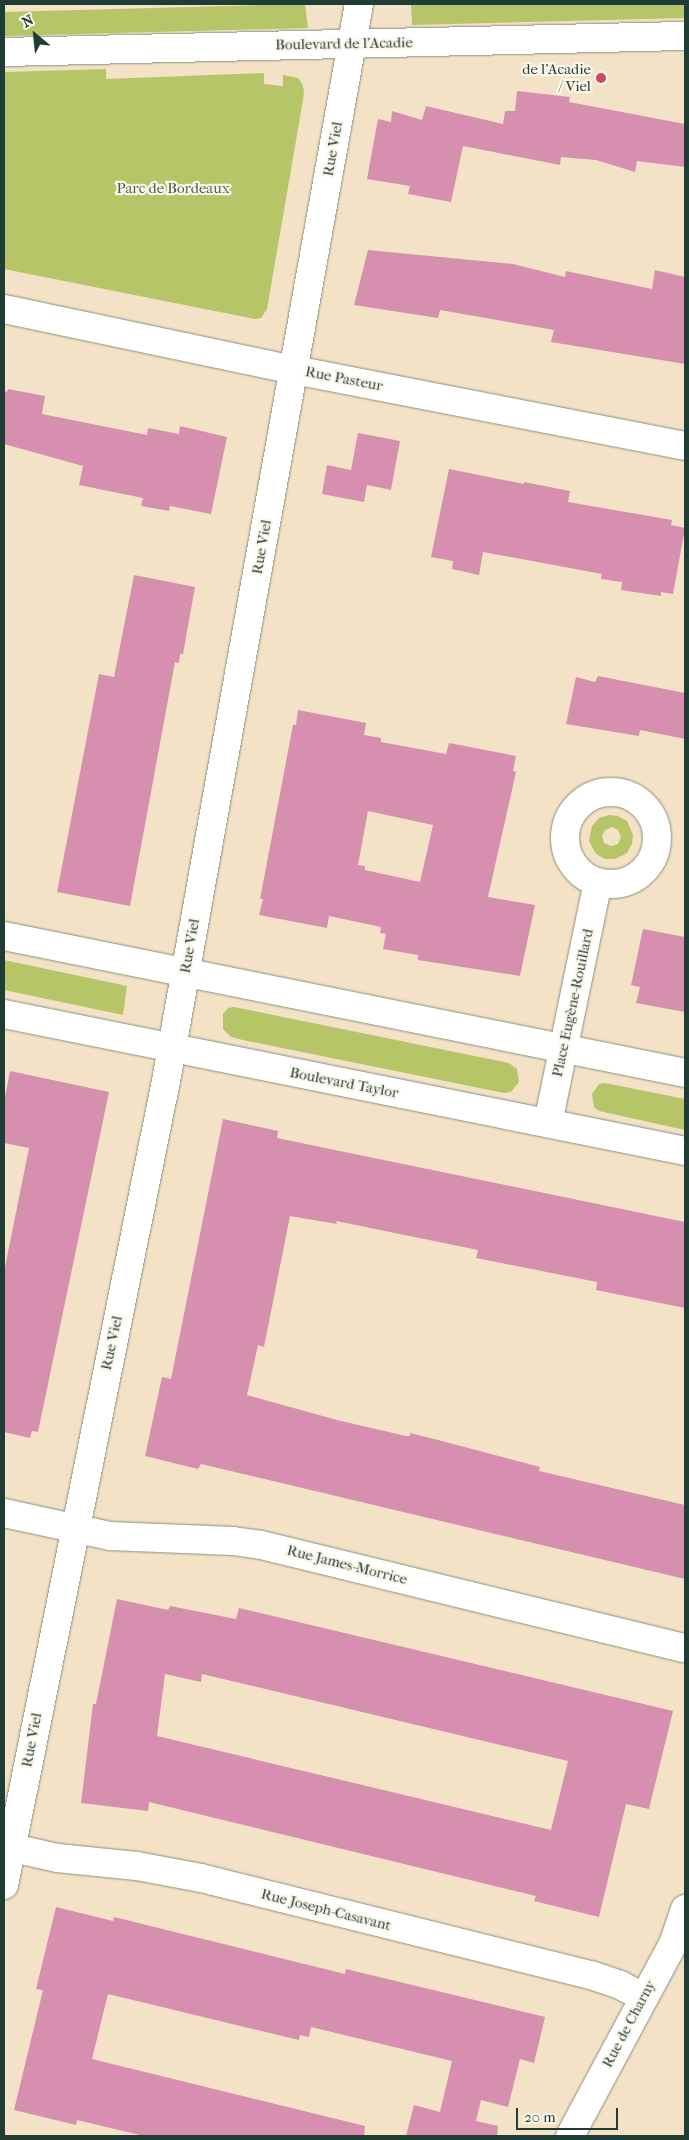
<!DOCTYPE html>
<html>
<head>
<meta charset="utf-8">
<style>
	body { margin:0 }
	#map { position:relative; width:689px; height:2140px; overflow:hidden; background:#f4e2c7; font-family:"IM FELL French Canon",serif }
	div>[style] { position:absolute }
	[style*='--x'] { left:calc(var(--x)*1px); top:calc(var(--y)*1px); width:calc(var(--w)*1px); rotate:calc(var(--a)*1deg) }
	.green>* { inset:0; background:#b5c568 }
	.building>* { inset:0; background:#d78faf }
	.roads { filter:drop-shadow(0 0 1px #8a907e) drop-shadow(0 0 1px #8a907e) }
	.street>* { height:28px; margin:-14px; padding:0 14px; transform-origin:14px; border-radius:14px; background:#fff }
	.street>.ring { margin:-14px; padding:0; box-sizing:content-box; background:none; border:28px solid #fff; border-radius:50% }
	.secondary>* { height:28px; margin:-14px; padding:0 14px; transform-origin:14px; border-radius:14px; background:#fff }
	.dots>* { width:14px; height:14px; translate:-50% -50%; box-sizing:border-box; border:2px solid #fbf7ec; border-radius:50% }
	span { translate:-50% -50%; white-space:nowrap; text-align:center; line-height:1.15; -webkit-text-stroke:4.5px #fbf7ec; paint-order:stroke }
	.street-label { font-size:15px; color:#1f3d34 }
	.poi-label { font-size:15px; color:#1f3d34 }
	.right { translate:-100% -50%; text-align:right }
	.park-label { font-size:15px; color:#445f41 }
	.frame { position:absolute; inset:0; border:5px solid #1f3d34; pointer-events:none }
	.north { position:absolute; left:10px; top:10px; width:50px; height:50px; -webkit-text-stroke:4px #fbf7ec; paint-order:stroke; rotate:332deg; font-size:14px; font-weight:700; line-height:20px; text-align:center; color:#1f3d34 }
	.north::after { content:''; display:block; margin:auto; width:18px; height:22px; background:#1f3d34; clip-path:polygon(50% 0,100% 100%,50% 72%,0 100%) }
	.scale { position:absolute; left:516px; top:2108px; width:102px; height:22px; box-sizing:border-box; border:2px solid #1f3d34; border-top:0; padding-left:6px; font-size:15px; line-height:18px; white-space:nowrap; color:#1f3d34; -webkit-text-stroke:4px #fbf7ec; paint-order:stroke }
</style>
</head>
<body>
<div id="map">
	<div class="green">
		<i style="clip-path:polygon(305px 4px,308px 28px,4px 36px,4px 12px)"></i>
		<i style="clip-path:polygon(411px 4px,685px 4px,685px 18px,412px 25px)"></i>
		<i style="clip-path:polygon(106px 69px,106px 79px,264px 73px,264px 84px,283px 86px,283px 75px,298px 78px,302px 84px,304px 90px,303px 100px,267px 309px,261px 318px,255px 319px,4px 269px,4px 72px)"></i>
		<i style="clip-path:polygon(evenodd,609px 815px,618px 816px,627px 821px,633px 835px,632px 844px,627px 853px,615px 859px,605px 859px,596px 854px,589px 841px,592px 826px,599px 818px,609px 815px,612px 827px,618px 830px,621px 837px,618px 844px,611px 846px,604px 843px,602px 836px,605px 830px,612px 827px)"></i>
		<i style="clip-path:polygon(4px 960px,127px 986px,123px 1015px,4px 990px)"></i>
		<i style="clip-path:polygon(234px 1007px,509px 1063px,517px 1069px,519px 1082px,511px 1092px,504px 1093px,243px 1040px,231px 1037px,223px 1029px,223px 1014px,228px 1008px)"></i>
		<i style="clip-path:polygon(605px 1083px,685px 1099px,685px 1130px,599px 1111px,594px 1107px,592px 1094px,599px 1084px)"></i>
	</div>
	<div class="building">
		<i style="clip-path:polygon(517px 91px,570px 97px,569px 102px,685px 124px,685px 167px,637px 161px,635px 172px,596px 160px,561px 157px,560px 165px,463px 146px,451px 202px,408px 194px,410px 186px,367px 179px,378px 119px,391px 122px,392px 111px,422px 120px,426px 106px,503px 124px,505px 111px,515px 111px)"></i>
		<i style="clip-path:polygon(368px 250px,513px 264px,565px 277px,566px 271px,652px 289px,655px 270px,685px 277px,685px 364px,551px 342px,554px 330px,440px 310px,438px 318px,354px 305px)"></i>
		<i style="clip-path:polygon(8px 389px,45px 396px,42px 414px,147px 435px,148px 428px,179px 434px,180px 426px,227px 437px,211px 514px,170px 506px,169px 511px,141px 506px,143px 498px,79px 485px,83px 466px,4px 444px,4px 391px,7px 392px)"></i>
		<i style="clip-path:polygon(358px 433px,400px 441px,391px 490px,367px 485px,364px 502px,322px 494px,327px 465px,351px 470px)"></i>
		<i style="clip-path:polygon(449px 469px,524px 484px,524px 482px,570px 491px,568px 502px,672px 520px,671px 525px,685px 528px,673px 594px,661px 592px,661px 596px,621px 590px,622px 582px,601px 579px,602px 574px,483px 552px,479px 575px,452px 569px,453px 561px,431px 557px)"></i>
		<i style="clip-path:polygon(134px 575px,195px 587px,183px 654px,180px 654px,179px 663px,175px 662px,130px 906px,57px 892px,99px 674px,114px 677px)"></i>
		<i style="clip-path:polygon(598px 676px,685px 693px,685px 739px,640px 730px,639px 736px,566px 724px,576px 677px,595px 682px)"></i>
		<i style="clip-path:polygon(evenodd,298px 710px,366px 723px,364px 735px,381px 738px,381px 742px,446px 754px,449px 743px,516px 756px,513px 771px,516px 772px,488px 897px,535px 905px,520px 976px,418px 960px,418px 955px,383px 949px,386px 934px,380px 933px,381px 927px,329px 916px,327px 928px,259px 915px,263px 899px,260px 899px,293px 725px,296px 725px,298px 710px,368px 811px,433px 825px,420px 882px,365px 870px,365px 866px,358px 865px,368px 811px)"></i>
		<i style="clip-path:polygon(643px 929px,685px 937px,685px 1012px,636px 1003px,640px 987px,631px 985px)"></i>
		<i style="clip-path:polygon(10px 1071px,109px 1092px,38px 1432px,32px 1431px,30px 1438px,4px 1432px,4px 1272px,29px 1148px,4px 1143px,4px 1103px)"></i>
		<i style="clip-path:polygon(223px 1119px,278px 1131px,277px 1138px,685px 1222px,685px 1308px,596px 1290px,597px 1282px,476px 1258px,478px 1250px,336px 1221px,337px 1224px,290px 1216px,264px 1347px,258px 1345px,247px 1395px,337px 1420px,406px 1436px,410px 1436px,410px 1433px,438px 1440px,540px 1467px,539px 1471px,685px 1505px,685px 1579px,201px 1464px,198px 1469px,145px 1456px,162px 1377px,171px 1379px)"></i>
		<i style="clip-path:polygon(evenodd,117px 1599px,168px 1610px,170px 1606px,236px 1619px,239px 1608px,673px 1711px,649px 1809px,626px 1804px,599px 1917px,534px 1901px,536px 1896px,149px 1802px,148px 1811px,81px 1803px,93px 1704px,96px 1704px,117px 1599px,165px 1674px,201px 1682px,202px 1674px,568px 1761px,551px 1830px,157px 1736px,165px 1674px)"></i>
		<i style="clip-path:polygon(56px 1907px,113px 1921px,114px 1917px,345px 1974px,346px 1969px,545px 2017px,534px 2063px,520px 2059px,508px 2107px,481px 2100px,476px 2121px,498px 2126px,497px 2136px,406px 2136px,414px 2105px,440px 2112px,452px 2061px,311px 2027px,309px 2037px,300px 2035px,299px 2040px,108px 1994px,92px 2059px,365px 2126px,364px 2136px,144px 2136px,77px 2120px,76px 2125px,14px 2110px,43px 1990px,36px 1989px)"></i>
	</div>
	<div class="roads">
		<div class="street">
			<i style="--x:4;--y:309;--w:296;--a:11.9"></i>
			<i style="--x:294;--y:370;--w:398;--a:11"></i>
			<i class="ring" style="left:565px;top:792px;width:64px;height:64px"></i>
			<i style="--x:4;--y:936;--w:695;--a:11.37"></i>
			<i style="--x:4;--y:1014;--w:695;--a:11.37"></i>
			<i style="--x:548;--y:1123;--w:246;--a:-78.3"></i>
			<i style="--x:4;--y:1513;--w:108;--a:12.2"></i>
			<i style="--x:110;--y:1536;--w:123;--a:2.3"></i>
			<i style="--x:233;--y:1541;--w:28;--a:8"></i>
			<i style="--x:261;--y:1545;--w:436;--a:13.7"></i>
			<i style="--x:4;--y:1846;--w:54;--a:12.8"></i>
			<i style="--x:57;--y:1858;--w:80;--a:5.7"></i>
			<i style="--x:137;--y:1866;--w:65;--a:10.6"></i>
			<i style="--x:201;--y:1878;--w:402;--a:14"></i>
			<i style="--x:591;--y:1975;--w:31;--a:19"></i>
			<i style="--x:620;--y:1985;--w:27;--a:27"></i>
			<i style="--x:4;--y:1885;--w:820;--a:-78.61"></i>
			<i style="--x:166;--y:1081;--w:1094;--a:-79.84"></i>
			<i style="--x:570;--y:2136;--w:218;--a:-61.8"></i>
			<i style="--x:673;--y:1944;--w:37;--a:-71"></i>
		</div>
		<div class="secondary">
			<i style="--x:4;--y:52;--w:681;--a:-1.35"></i>
		</div>
	</div>
	<div class="dots">
		<i style="left:601px;top:78px;background:#d1495b"></i>
	</div>
	<div class="street-label">
		<span style="left:344px;top:44px;rotate:-1deg">Boulevard de l'Acadie</span>
		<span style="left:333px;top:149px;rotate:-80deg">Rue Viel</span>
		<span style="left:344px;top:379px;rotate:11deg">Rue Pasteur</span>
		<span style="left:262px;top:547px;rotate:-80deg">Rue Viel</span>
		<span style="left:190px;top:946px;rotate:-80deg">Rue Viel</span>
		<span style="left:573px;top:1003px;rotate:-78deg">Place Eugène-Rouillard</span>
		<span style="left:344px;top:1083px;rotate:11deg">Boulevard Taylor</span>
		<span style="left:112px;top:1343px;rotate:-78deg">Rue Viel</span>
		<span style="left:347px;top:1565px;rotate:14deg">Rue James-Morrice</span>
		<span style="left:32px;top:1740px;rotate:-79deg">Rue Viel</span>
		<span style="left:326px;top:1910px;rotate:14deg">Rue Joseph-Casavant</span>
		<span style="left:629px;top:2024px;rotate:-62deg">Rue de Charny</span>
	</div>
	<div class="poi-label">
		<span class="right" style="left:591px;top:78px">de l'Acadie<br>/ Viel</span>
	</div>
	<div class="park-label">
		<span style="left:173px;top:189px">Parc de Bordeaux</span>
	</div>
	<div class="frame"></div>
	<div class="north">N</div>
	<div class="scale">20 m</div>
</div>
</body>
</html>
